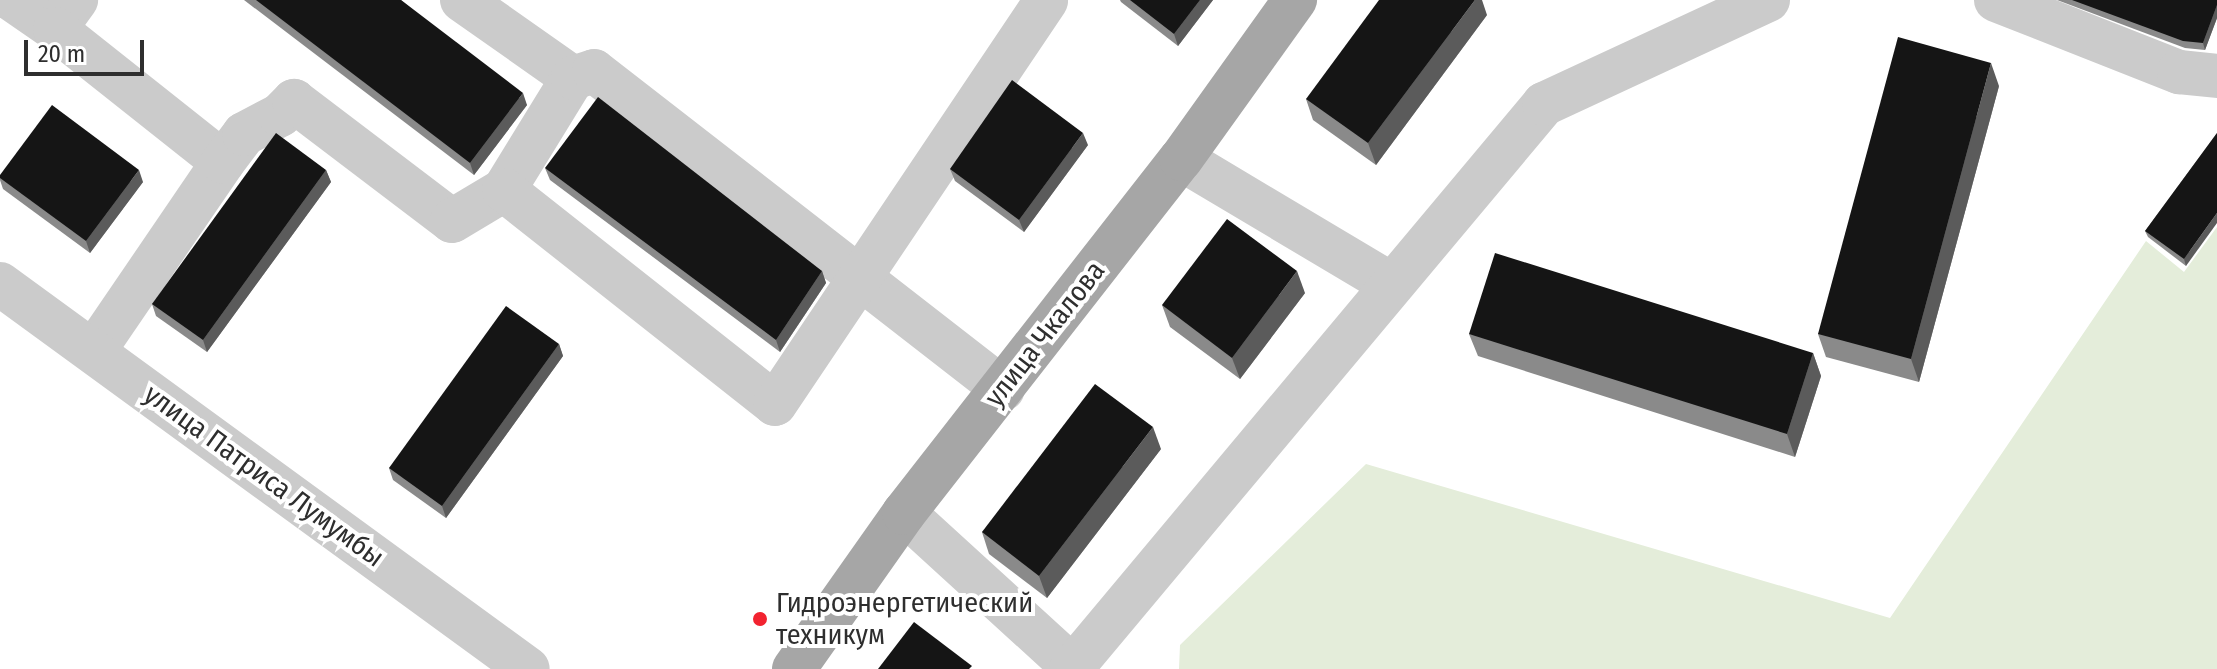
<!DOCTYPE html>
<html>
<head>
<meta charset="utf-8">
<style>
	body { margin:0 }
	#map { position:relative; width:2217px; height:669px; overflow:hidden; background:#fff; font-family:"Fira Sans Condensed",sans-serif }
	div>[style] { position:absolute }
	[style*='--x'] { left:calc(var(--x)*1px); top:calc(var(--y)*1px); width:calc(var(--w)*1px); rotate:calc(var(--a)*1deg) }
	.green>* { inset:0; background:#e4edda }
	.minor>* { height:44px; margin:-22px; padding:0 22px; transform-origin:22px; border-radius:22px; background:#cbcbcb }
	.major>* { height:44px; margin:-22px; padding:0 22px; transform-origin:22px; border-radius:22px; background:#a6a6a6 }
	.wall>* { inset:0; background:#8a8a8a }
	.shaded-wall>* { inset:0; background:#5b5b5b }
	.building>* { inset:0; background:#151515 }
	.dots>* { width:22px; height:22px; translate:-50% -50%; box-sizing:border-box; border:4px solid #fff; border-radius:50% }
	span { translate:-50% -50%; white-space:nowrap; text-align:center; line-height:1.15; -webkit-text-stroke:8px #fff; paint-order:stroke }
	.street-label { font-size:28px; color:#2e2e2e }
	.poi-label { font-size:28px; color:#2e2e2e }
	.left { translate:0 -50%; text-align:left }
	.scale { position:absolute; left:24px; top:40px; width:120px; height:36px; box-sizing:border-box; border:4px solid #2e2e2e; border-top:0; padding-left:10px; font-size:24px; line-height:28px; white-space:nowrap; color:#2e2e2e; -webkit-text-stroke:6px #fff; paint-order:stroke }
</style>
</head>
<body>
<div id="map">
	<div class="green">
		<i style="clip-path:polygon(2217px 227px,2217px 669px,1179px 669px,1180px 645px,1366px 464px,1890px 618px,2146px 241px,2184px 272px)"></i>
	</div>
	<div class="minor">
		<i style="--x:13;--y:0;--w:51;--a:34.6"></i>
		<i style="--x:55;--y:29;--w:36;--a:-54"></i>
		<i style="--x:462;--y:0;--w:136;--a:35.1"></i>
		<i style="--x:1996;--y:0;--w:197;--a:21.5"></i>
		<i style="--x:2179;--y:72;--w:38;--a:6"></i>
		<i style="--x:55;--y:29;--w:214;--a:38.4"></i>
		<i style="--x:223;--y:162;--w:229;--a:124.3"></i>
		<i style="--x:1181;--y:159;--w:244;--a:30.8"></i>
		<i style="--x:223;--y:162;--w:35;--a:-53"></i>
		<i style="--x:244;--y:134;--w:41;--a:-27.8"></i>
		<i style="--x:280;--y:115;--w:20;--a:-45"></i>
		<i style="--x:294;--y:101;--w:198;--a:37.2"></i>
		<i style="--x:452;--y:221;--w:61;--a:-30.8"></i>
		<i style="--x:504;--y:190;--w:132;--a:-58.4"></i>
		<i style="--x:573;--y:78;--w:22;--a:-18"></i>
		<i style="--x:594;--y:71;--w:518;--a:37.87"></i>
		<i style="--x:504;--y:190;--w:345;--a:38.3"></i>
		<i style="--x:775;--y:404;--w:486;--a:-56.1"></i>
		<i style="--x:0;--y:284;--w:653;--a:36.1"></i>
		<i style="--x:904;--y:513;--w:231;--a:42.4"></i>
		<i style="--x:1071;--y:669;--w:737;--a:-50.07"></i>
		<i style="--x:1544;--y:104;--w:247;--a:-24.9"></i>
	</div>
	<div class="major">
		<i style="--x:794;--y:669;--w:191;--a:-54.8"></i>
		<i style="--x:904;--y:513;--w:449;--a:-52"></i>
		<i style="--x:1181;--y:159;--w:196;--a:-54.4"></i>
	</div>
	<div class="wall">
		<i style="clip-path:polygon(244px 0,401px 0,527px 105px,474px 175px)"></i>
		<i style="clip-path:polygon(1120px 0,1213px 0,1178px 46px,1121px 2px)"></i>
		<i style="clip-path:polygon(2057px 0,2217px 0,2217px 18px,2205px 50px,2185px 48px)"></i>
		<i style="clip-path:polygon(1487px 15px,1376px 165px,1313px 120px,1306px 99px)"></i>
		<i style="clip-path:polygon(1999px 86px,1919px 382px,1826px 357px,1818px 334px)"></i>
		<i style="clip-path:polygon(2217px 133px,2186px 266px,2148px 237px,2145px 231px)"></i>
		<i style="clip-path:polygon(1088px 145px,1024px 232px,955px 181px,950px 169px)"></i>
		<i style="clip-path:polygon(545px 168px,822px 271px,826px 283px,780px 352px,550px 180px)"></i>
		<i style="clip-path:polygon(326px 170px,331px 182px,207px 352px,156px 316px,152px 304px)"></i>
		<i style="clip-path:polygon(0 175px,143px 182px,90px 253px,3px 189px,0 180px)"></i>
		<i style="clip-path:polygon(1305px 293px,1240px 379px,1170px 327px,1162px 305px)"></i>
		<i style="clip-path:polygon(1469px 334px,1813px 353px,1821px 376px,1795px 457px,1478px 356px)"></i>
		<i style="clip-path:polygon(559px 344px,563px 356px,446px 518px,393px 480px,389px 468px)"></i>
		<i style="clip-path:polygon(1161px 449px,1047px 598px,989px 554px,982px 532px)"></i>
	</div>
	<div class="shaded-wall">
		<i style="clip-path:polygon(1200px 0,1213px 0,1178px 46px,1174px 34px)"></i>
		<i style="clip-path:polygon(1475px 0,1482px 0,1487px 15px,1376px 165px,1368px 143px)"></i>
		<i style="clip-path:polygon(2217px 5px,2217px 18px,2205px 50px,2203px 43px)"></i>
		<i style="clip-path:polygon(1991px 63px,1999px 86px,1919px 382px,1911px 359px)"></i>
		<i style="clip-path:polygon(523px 93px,527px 105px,474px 175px,470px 163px)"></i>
		<i style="clip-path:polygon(1083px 133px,1088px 145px,1024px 232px,1019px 220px)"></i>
		<i style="clip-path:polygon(139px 170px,143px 182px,90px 253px,86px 241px)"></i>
		<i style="clip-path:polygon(326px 170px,331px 182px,207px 352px,203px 340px)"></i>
		<i style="clip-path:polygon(2217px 213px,2217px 223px,2186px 266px,2184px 259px)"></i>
		<i style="clip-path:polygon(822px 271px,826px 283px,780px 352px,776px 340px)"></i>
		<i style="clip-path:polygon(1297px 271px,1305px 293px,1240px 379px,1232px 358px)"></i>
		<i style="clip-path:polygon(559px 344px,563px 356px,446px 518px,442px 506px)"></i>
		<i style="clip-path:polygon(1813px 353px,1821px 376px,1795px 457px,1787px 434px)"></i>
		<i style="clip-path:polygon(1153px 427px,1161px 449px,1047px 598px,1039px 576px)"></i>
	</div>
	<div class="building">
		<i style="clip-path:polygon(256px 0,401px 0,523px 93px,470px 163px)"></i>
		<i style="clip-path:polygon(1130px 0,1200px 0,1174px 34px)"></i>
		<i style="clip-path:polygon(1379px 0,1475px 0,1368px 143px,1306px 99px)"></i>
		<i style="clip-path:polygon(2072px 0,2217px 0,2217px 5px,2203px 43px,2183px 41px)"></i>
		<i style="clip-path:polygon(1898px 37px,1991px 63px,1911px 359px,1818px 334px)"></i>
		<i style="clip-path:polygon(1012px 80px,1083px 133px,1019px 220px,950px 169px)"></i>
		<i style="clip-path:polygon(598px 97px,822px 271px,776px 340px,545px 168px)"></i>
		<i style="clip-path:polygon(52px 105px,139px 170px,86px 241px,0 178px,0 175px)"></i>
		<i style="clip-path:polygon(276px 133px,326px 170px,203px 340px,152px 304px)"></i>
		<i style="clip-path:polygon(2217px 133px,2217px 213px,2184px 259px,2145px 231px)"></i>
		<i style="clip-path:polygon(1227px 219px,1297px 271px,1232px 358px,1162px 305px)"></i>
		<i style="clip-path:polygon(1495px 253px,1813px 353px,1787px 434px,1469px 334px)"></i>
		<i style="clip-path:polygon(506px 306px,559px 344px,442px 506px,389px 468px)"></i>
		<i style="clip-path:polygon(1095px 384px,1153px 427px,1039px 576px,982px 532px)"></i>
		<i style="clip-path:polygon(914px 622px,972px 666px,969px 669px,878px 669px)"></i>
	</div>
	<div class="dots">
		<i style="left:760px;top:619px;background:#f22330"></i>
	</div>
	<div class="street-label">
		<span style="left:1045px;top:334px;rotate:-52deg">улица Чкалова</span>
		<span style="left:264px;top:476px;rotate:36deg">улица Патриса Лумумбы</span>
	</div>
	<div class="poi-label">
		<span class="left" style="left:776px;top:619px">Гидроэнергетический<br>техникум</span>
	</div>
	<div class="scale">20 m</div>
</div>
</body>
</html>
